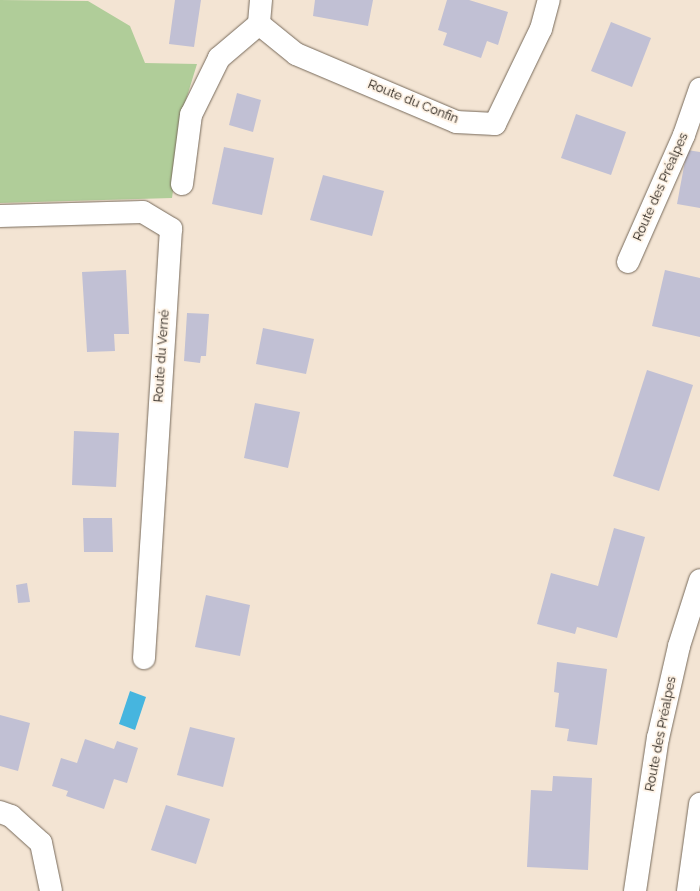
<!DOCTYPE html>
<html>
<head>
<meta charset="utf-8">
<style>
	body { margin:0 }
	#map { position:relative; width:700px; height:891px; overflow:hidden; background:#f3e4d3; font-family:Raleway,sans-serif }
	div>[style] { position:absolute }
	[style*='--x'] { left:calc(var(--x)*1px); top:calc(var(--y)*1px); width:calc(var(--w)*1px); rotate:calc(var(--a)*1deg) }
	.green>* { inset:0; background:#b0cd99 }
	.water>* { inset:0; background:#46b5df }
	.building>* { inset:0; background:#c1c0d4 }
	.roads { filter:drop-shadow(0 0 1px #776a5b) drop-shadow(0 0 1px #776a5b) }
	.street>* { height:22px; margin:-11px; padding:0 11px; transform-origin:11px; border-radius:11px; background:#fff }
	.secondary>* { height:22px; margin:-11px; padding:0 11px; transform-origin:11px; border-radius:11px; background:#fff }
	span { translate:-50% -50%; white-space:nowrap; text-align:center; line-height:1.15; -webkit-text-stroke:3.5px #fef2e4; paint-order:stroke }
	.street-label { font-size:13px; color:#26201a }
</style>
</head>
<body>
<div id="map">
	<div class="green">
		<i style="clip-path:polygon(0 0,88px 1px,130px 26px,145px 63px,197px 64px,185px 103px,172px 198px,0 203px)"></i>
	</div>
	<div class="water">
		<i style="clip-path:polygon(130px 691px,146px 697px,135px 730px,119px 724px)"></i>
	</div>
	<div class="building">
		<i style="clip-path:polygon(175px 0,201px 0,194px 47px,169px 44px)"></i>
		<i style="clip-path:polygon(315px 0,373px 0,368px 26px,313px 16px)"></i>
		<i style="clip-path:polygon(447px 0,469px 0,508px 12px,498px 45px,487px 41px,481px 58px,443px 45px,447px 33px,438px 30px)"></i>
		<i style="clip-path:polygon(611px 22px,651px 38px,632px 87px,591px 71px)"></i>
		<i style="clip-path:polygon(237px 93px,261px 100px,253px 132px,229px 125px)"></i>
		<i style="clip-path:polygon(576px 114px,626px 132px,611px 175px,561px 158px)"></i>
		<i style="clip-path:polygon(224px 147px,274px 158px,262px 215px,212px 204px)"></i>
		<i style="clip-path:polygon(687px 150px,700px 152px,700px 208px,677px 204px)"></i>
		<i style="clip-path:polygon(323px 175px,384px 191px,372px 236px,310px 220px)"></i>
		<i style="clip-path:polygon(126px 270px,129px 334px,114px 334px,115px 351px,87px 352px,82px 272px)"></i>
		<i style="clip-path:polygon(665px 270px,700px 278px,700px 337px,652px 326px)"></i>
		<i style="clip-path:polygon(187px 313px,209px 314px,206px 356px,201px 356px,200px 363px,184px 361px)"></i>
		<i style="clip-path:polygon(263px 328px,314px 339px,306px 374px,256px 364px)"></i>
		<i style="clip-path:polygon(647px 370px,693px 385px,659px 491px,613px 476px)"></i>
		<i style="clip-path:polygon(255px 403px,300px 412px,288px 468px,244px 458px)"></i>
		<i style="clip-path:polygon(74px 431px,119px 433px,116px 487px,72px 485px)"></i>
		<i style="clip-path:polygon(83px 518px,112px 518px,113px 552px,84px 552px)"></i>
		<i style="clip-path:polygon(614px 528px,645px 537px,617px 638px,577px 627px,575px 634px,537px 624px,551px 573px,598px 586px)"></i>
		<i style="clip-path:polygon(27px 583px,30px 602px,18px 603px,16px 585px)"></i>
		<i style="clip-path:polygon(206px 595px,250px 605px,240px 656px,195px 647px)"></i>
		<i style="clip-path:polygon(557px 662px,607px 669px,597px 745px,567px 741px,569px 729px,555px 727px,559px 693px,554px 692px)"></i>
		<i style="clip-path:polygon(0 715px,30px 723px,18px 771px,0 766px)"></i>
		<i style="clip-path:polygon(190px 727px,235px 738px,223px 787px,177px 775px)"></i>
		<i style="clip-path:polygon(85px 739px,114px 749px,117px 741px,138px 748px,127px 783px,114px 779px,104px 809px,66px 796px,68px 791px,52px 786px,61px 758px,77px 763px)"></i>
		<i style="clip-path:polygon(553px 776px,592px 778px,588px 870px,527px 867px,531px 790px,552px 791px)"></i>
		<i style="clip-path:polygon(166px 805px,210px 819px,196px 864px,151px 850px)"></i>
	</div>
	<div class="roads">
		<div class="street">
			<i style="--x:261;--y:0;--w:24;--a:95"></i>
			<i style="--x:259;--y:24;--w:48;--a:39"></i>
			<i style="--x:296;--y:54;--w:174;--a:23"></i>
			<i style="--x:456;--y:122;--w:39;--a:3"></i>
			<i style="--x:495;--y:124;--w:106;--a:-64.2"></i>
			<i style="--x:541;--y:29;--w:30;--a:-75"></i>
			<i style="--x:182;--y:184;--w:70;--a:-82.6"></i>
			<i style="--x:191;--y:115;--w:64;--a:-63.8"></i>
			<i style="--x:219;--y:58;--w:52;--a:-40.4"></i>
			<i style="--x:0;--y:216;--w:143;--a:-1.6"></i>
			<i style="--x:143;--y:212;--w:33;--a:31"></i>
			<i style="--x:171;--y:229;--w:430;--a:93.6"></i>
			<i style="--x:628;--y:262;--w:139;--a:-66.2"></i>
			<i style="--x:684;--y:135;--w:49;--a:-70.8"></i>
			<i style="--x:0;--y:812;--w:12;--a:20"></i>
			<i style="--x:11;--y:816;--w:40;--a:42"></i>
			<i style="--x:41;--y:843;--w:49;--a:78.2"></i>
			<i style="--x:688;--y:891;--w:88;--a:-82.1"></i>
		</div>
		<div class="secondary">
			<i style="--x:635;--y:891;--w:155;--a:-81.5"></i>
			<i style="--x:658;--y:738;--w:94;--a:-77.1"></i>
			<i style="--x:679;--y:646;--w:69;--a:-72.3"></i>
		</div>
	</div>
	<div class="street-label">
		<span style="left:413px;top:102px;rotate:22deg">Route du Confin</span>
		<span style="left:661px;top:187px;rotate:-66deg">Route des Préalpes</span>
		<span style="left:162px;top:356px;rotate:-86deg">Route du Verné</span>
		<span style="left:661px;top:734px;rotate:-79deg">Route des Préalpes</span>
	</div>
</div>
</body>
</html>
